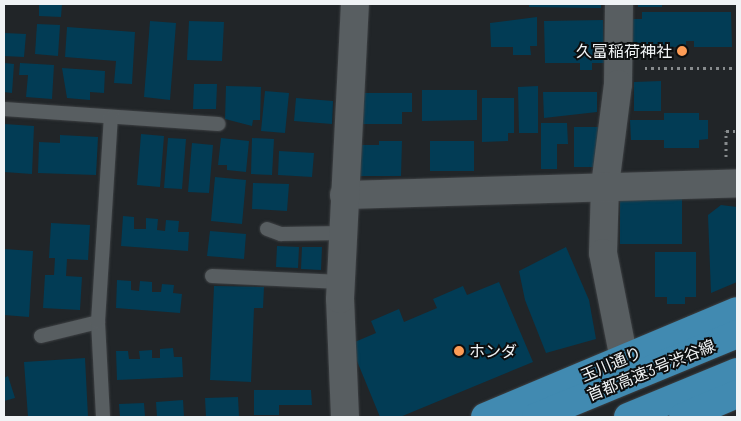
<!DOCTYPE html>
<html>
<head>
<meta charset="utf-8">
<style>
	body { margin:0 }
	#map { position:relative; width:741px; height:421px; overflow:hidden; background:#212528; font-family:Barlow,"Noto Sans JP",sans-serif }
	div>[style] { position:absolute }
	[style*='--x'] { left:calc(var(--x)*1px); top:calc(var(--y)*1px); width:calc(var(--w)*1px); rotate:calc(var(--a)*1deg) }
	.building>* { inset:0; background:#023c55 }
	.path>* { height:3px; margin-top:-1.5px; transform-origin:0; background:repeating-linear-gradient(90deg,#878b8d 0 2.5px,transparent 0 6.5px) }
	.roads { filter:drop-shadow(0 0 1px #3d4043) drop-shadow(0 0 1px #3d4043) }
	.lane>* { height:14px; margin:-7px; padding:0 7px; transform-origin:7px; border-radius:7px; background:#585e61 }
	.street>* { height:28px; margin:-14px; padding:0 14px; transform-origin:14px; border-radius:14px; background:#585e61 }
	.highway>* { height:28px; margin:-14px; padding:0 14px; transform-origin:14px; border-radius:14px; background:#418ab1 }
	.dots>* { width:14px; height:14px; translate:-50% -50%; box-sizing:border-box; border:2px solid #0c0e0f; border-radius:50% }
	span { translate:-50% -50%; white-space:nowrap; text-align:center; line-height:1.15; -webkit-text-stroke:4px #0c0e0f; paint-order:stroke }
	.poi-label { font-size:16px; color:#f0f3f5 }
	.right { translate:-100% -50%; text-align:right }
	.left { translate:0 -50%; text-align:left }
	.street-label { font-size:16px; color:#f0f3f5 }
	.frame { position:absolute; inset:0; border:5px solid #f0f3f5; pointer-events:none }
</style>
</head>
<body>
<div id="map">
	<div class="building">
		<i style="clip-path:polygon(39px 4px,62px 4px,61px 17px,39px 16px)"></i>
		<i style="clip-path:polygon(529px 4px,601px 4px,601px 8px,529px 7px)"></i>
		<i style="clip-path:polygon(638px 4px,662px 4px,662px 7px,638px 7px)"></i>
		<i style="clip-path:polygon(642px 12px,731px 12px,732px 47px,694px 47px,694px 41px,686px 41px,686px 47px,630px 47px,630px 19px,642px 19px)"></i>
		<i style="clip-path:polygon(537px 17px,537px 46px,530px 46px,531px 55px,513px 55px,513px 47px,491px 47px,490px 23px)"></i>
		<i style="clip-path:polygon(603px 20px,604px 63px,592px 63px,592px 70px,580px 70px,580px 63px,545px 63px,544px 21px)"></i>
		<i style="clip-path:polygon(150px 21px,176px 23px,170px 100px,144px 97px)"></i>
		<i style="clip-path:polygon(189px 21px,224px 22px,222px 61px,187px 60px)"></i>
		<i style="clip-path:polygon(37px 24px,60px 25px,58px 56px,35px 54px)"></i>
		<i style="clip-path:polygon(67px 27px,135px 32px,132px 84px,114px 83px,116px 61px,65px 57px)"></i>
		<i style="clip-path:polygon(4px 33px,26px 34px,24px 57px,4px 56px)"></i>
		<i style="clip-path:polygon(4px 63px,14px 64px,12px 93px,4px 92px)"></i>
		<i style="clip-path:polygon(20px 63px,54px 65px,52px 99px,26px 97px,28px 75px,19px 75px)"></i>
		<i style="clip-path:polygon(62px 68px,105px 71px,104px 93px,90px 92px,90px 100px,67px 98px)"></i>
		<i style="clip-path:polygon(661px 81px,661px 111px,634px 111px,634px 82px)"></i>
		<i style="clip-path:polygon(194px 84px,217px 84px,216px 109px,193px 109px)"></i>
		<i style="clip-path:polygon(226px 86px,261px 87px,260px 120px,253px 120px,252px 126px,225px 119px)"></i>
		<i style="clip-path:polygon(538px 86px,538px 133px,519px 133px,518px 87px)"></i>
		<i style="clip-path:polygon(422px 90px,477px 90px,477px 120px,422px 121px)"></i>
		<i style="clip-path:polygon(265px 91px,289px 93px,285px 133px,261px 131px)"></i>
		<i style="clip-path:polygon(543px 92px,597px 92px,597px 112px,544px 118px)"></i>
		<i style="clip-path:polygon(360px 93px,412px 93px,412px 112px,402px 112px,402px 124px,361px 124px)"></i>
		<i style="clip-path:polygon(296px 98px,333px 101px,332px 124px,294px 121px)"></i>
		<i style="clip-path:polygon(482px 98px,514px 98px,514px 133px,508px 133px,508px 141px,482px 142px)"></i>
		<i style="clip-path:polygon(664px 113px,699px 113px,699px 120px,708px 120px,708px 139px,699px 140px,699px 148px,664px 148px,664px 140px,631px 140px,630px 120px,664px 120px)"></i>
		<i style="clip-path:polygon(541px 123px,567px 123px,568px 144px,557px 144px,557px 169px,541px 169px)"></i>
		<i style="clip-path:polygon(4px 124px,34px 126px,32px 174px,4px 172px)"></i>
		<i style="clip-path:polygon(574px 127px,599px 127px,599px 167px,574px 167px)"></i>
		<i style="clip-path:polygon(141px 134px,164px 136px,160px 187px,137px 185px)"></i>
		<i style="clip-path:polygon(60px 135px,98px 137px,96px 175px,38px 173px,39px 142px,60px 143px)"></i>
		<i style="clip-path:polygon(168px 138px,186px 139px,182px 189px,164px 188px)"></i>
		<i style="clip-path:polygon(221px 138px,249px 141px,246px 172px,227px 170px,227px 165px,218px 165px)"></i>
		<i style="clip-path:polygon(252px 138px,274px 139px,272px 175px,251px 174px)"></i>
		<i style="clip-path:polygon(379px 141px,402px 141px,401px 176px,353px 176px,361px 145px,379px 145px)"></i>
		<i style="clip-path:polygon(430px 141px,474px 141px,474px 171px,430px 171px)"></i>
		<i style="clip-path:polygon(192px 143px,213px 145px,209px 193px,188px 192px)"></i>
		<i style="clip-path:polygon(279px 151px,314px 153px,312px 177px,278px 175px)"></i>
		<i style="clip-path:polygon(215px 177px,246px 180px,242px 224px,211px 221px)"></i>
		<i style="clip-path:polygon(253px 183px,289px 184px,287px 211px,252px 209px)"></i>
		<i style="clip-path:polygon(620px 198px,682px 198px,682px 244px,620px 244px)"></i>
		<i style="clip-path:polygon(721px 205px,737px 207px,737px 282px,711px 293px,708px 215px)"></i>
		<i style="clip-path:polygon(123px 216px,134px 217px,134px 229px,146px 229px,146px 218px,158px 219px,157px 230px,165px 231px,166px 220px,179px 221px,178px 232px,189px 232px,188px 251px,121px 246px)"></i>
		<i style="clip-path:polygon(51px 223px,90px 225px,88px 260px,67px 259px,66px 276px,82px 277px,80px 310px,43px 308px,45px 275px,54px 275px,55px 258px,49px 258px)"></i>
		<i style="clip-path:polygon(210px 231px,246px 234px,244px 259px,207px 256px)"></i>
		<i style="clip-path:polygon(277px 246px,299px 247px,298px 268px,276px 267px)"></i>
		<i style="clip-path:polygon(302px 247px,322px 247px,321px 270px,301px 269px)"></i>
		<i style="clip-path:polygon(566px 247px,589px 300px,596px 339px,546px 353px,525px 300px,519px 271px)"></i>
		<i style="clip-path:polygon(4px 249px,33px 251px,29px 317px,4px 315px)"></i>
		<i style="clip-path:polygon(655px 252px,696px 252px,696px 297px,685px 297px,685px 304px,667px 304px,667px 297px,655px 297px)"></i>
		<i style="clip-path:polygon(117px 280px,131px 281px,131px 290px,139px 291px,140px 281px,152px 282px,152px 292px,161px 292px,162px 284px,174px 285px,173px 293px,182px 294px,180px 313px,116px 308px)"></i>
		<i style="clip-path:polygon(499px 282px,533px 362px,400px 417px,380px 417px,350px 344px,376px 333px,371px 321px,399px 309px,404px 322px,437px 308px,433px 299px,463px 286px,467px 295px)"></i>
		<i style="clip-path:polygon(214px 286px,264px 287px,263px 308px,254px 308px,251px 382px,210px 380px)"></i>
		<i style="clip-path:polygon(173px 348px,174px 357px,182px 357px,183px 377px,117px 380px,116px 351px,128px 351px,129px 359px,140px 359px,139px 351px,152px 350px,152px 358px,160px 358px,160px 349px)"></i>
		<i style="clip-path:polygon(85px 358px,88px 417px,28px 417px,24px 362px)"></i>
		<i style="clip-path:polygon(8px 376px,15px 398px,4px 401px,4px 378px)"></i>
		<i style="clip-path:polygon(254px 390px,311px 390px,312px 405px,279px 405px,279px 415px,254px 415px)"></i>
		<i style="clip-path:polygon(238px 397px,239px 417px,206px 417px,205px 398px)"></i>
		<i style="clip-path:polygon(183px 400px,184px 417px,157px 417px,156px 402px)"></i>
		<i style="clip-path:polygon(144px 403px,145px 417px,120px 417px,119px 404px)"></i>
	</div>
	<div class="path">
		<i style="--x:645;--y:68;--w:92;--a:0"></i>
		<i style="--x:726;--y:157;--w:26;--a:-90"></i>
		<i style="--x:726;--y:131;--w:11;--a:0"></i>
	</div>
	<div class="roads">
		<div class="lane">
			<i style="--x:4;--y:109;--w:215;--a:4"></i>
			<i style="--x:267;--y:229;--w:15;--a:20"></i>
			<i style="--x:281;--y:234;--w:62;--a:-0.9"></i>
			<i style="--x:212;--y:276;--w:129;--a:2.7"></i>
			<i style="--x:41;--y:336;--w:59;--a:-13.8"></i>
			<i style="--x:103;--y:417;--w:95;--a:-93"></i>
			<i style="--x:98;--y:322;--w:205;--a:-86.4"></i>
		</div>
		<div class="street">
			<i style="--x:619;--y:4;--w:80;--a:90.7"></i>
			<i style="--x:618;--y:84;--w:103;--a:97.3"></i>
			<i style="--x:605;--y:186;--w:67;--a:91.7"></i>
			<i style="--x:603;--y:253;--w:108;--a:78.8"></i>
			<i style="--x:344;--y:195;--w:393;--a:-1.7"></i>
			<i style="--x:345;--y:417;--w:118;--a:-92.4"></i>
			<i style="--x:340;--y:299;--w:295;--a:-87.1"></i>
		</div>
		<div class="highway">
			<i style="--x:485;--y:417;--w:273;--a:-22.8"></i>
			<i style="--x:536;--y:417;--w:217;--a:-22.4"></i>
			<i style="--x:628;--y:417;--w:118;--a:-22.4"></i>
			<i style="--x:683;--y:417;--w:59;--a:-23.1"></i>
		</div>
	</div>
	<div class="dots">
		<i style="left:682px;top:51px;background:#fd9c56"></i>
		<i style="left:459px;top:351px;background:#fd9c56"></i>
	</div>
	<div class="poi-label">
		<span class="right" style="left:672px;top:51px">久富稲荷神社</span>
		<span class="left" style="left:469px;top:351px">ホンダ</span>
	</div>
	<div class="street-label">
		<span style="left:611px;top:364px;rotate:-23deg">玉川通り</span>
		<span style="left:651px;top:370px;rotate:-22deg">首都高速3号渋谷線</span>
	</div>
	<div class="frame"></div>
</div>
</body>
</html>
